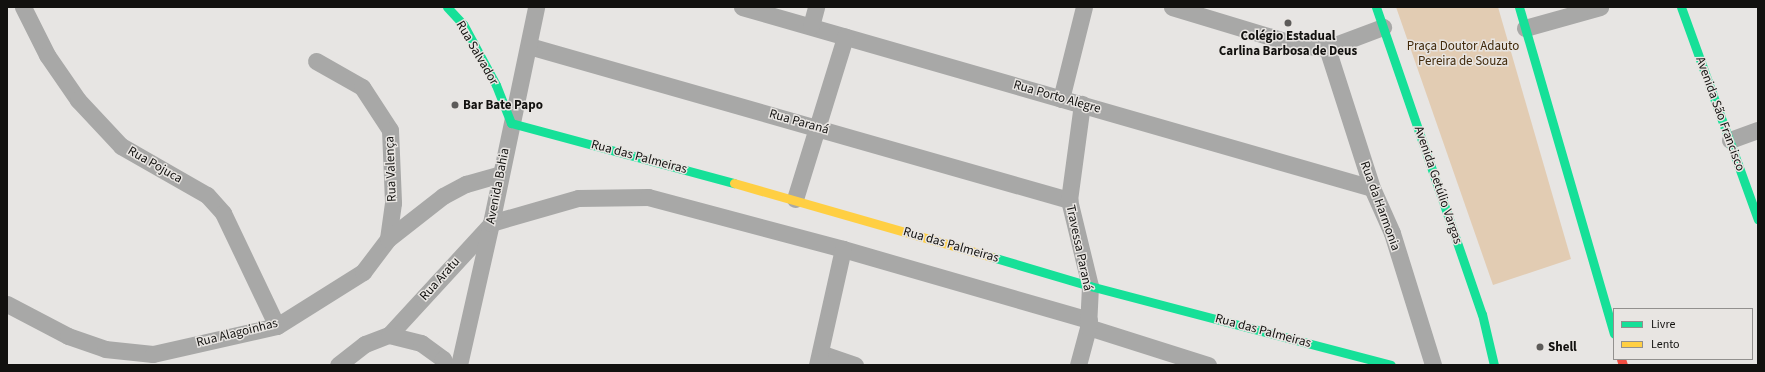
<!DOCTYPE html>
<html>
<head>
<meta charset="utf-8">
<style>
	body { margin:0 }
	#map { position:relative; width:1765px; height:372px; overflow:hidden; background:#e7e5e3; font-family:"Source Sans 3",sans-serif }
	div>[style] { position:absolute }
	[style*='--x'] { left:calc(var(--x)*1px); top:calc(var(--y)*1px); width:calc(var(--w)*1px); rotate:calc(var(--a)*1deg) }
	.green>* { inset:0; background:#e2ccb3 }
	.street>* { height:17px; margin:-8.5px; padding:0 8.5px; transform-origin:8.5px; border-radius:8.5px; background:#a8a8a7 }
	.fast>* { height:9px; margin:-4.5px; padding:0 4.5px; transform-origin:4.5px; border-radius:4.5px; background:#16e098 }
	.slow>* { height:9px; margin:-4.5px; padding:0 4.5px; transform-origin:4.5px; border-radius:4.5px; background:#ffcf43 }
	.jam>* { height:9px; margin:-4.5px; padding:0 4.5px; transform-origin:4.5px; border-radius:4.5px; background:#f24e42 }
	.dots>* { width:11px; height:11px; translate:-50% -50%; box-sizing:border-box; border:2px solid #e8e5e2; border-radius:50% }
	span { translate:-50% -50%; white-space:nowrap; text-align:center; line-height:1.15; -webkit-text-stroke:3px #e8e5e2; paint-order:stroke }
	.poi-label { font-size:13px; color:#12110f; font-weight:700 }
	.left { translate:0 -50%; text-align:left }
	.park-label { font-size:13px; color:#422a0b }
	.street-label { font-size:13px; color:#12110f }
	.frame { position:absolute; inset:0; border:8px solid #12110f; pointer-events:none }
	.legend { position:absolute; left:1613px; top:308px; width:140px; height:52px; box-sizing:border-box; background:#e8e5e2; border:1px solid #92908e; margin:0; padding:5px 7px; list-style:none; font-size:12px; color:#12110f }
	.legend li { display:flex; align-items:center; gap:8px; height:20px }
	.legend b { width:20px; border:1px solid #92908e }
</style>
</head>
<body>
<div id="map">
	<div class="green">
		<i style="clip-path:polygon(1396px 7px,1498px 7px,1571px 259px,1493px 285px)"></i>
	</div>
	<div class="street">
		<i style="--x:23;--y:7;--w:54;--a:63.4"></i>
		<i style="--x:47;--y:55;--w:55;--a:55.4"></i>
		<i style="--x:78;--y:100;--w:63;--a:46.9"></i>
		<i style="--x:121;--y:146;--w:99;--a:29.7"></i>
		<i style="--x:207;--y:195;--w:24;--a:48"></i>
		<i style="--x:223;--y:213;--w:125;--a:64.5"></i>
		<i style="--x:742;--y:7;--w:655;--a:16.03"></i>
		<i style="--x:1172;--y:7;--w:132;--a:16.8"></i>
		<i style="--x:1298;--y:45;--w:29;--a:6"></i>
		<i style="--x:1327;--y:48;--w:60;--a:-20.6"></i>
		<i style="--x:811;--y:26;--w:20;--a:-75"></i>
		<i style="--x:1525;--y:28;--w:78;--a:-15.6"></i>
		<i style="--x:529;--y:46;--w:562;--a:15.92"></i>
		<i style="--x:1327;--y:48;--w:147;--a:72.2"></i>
		<i style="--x:1372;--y:188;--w:49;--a:66"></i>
		<i style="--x:1392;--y:233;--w:138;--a:72.7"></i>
		<i style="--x:316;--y:61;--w:53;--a:29.5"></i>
		<i style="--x:362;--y:87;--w:51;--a:56.9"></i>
		<i style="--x:390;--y:130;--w:73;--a:87.6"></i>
		<i style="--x:393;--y:203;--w:36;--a:98"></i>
		<i style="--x:1061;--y:99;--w:95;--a:-76"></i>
		<i style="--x:1730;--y:140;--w:30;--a:-20"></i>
		<i style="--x:795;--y:199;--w:170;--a:-72.8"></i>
		<i style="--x:491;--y:223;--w:91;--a:-16"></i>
		<i style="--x:578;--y:198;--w:70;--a:-0.8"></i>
		<i style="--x:648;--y:197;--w:202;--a:14.9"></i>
		<i style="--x:843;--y:249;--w:256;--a:16.1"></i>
		<i style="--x:7;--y:304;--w:69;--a:27.7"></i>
		<i style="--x:68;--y:336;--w:39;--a:19"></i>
		<i style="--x:105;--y:349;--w:48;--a:5.9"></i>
		<i style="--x:153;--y:354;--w:127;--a:-12.7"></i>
		<i style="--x:277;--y:326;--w:102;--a:-32.1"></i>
		<i style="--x:363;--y:272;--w:41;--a:-52.9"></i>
		<i style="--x:388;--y:239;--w:70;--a:-38"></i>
		<i style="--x:443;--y:196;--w:26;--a:-28"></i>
		<i style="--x:466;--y:184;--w:35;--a:-16"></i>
		<i style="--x:1088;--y:327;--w:126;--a:17.6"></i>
		<i style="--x:389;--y:335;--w:149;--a:-47.4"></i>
		<i style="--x:820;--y:353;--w:37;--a:19"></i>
		<i style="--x:338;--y:365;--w:34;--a:-38"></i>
		<i style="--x:365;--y:344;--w:26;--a:-21"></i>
		<i style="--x:389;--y:335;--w:33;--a:14"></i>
		<i style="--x:421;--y:343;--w:27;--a:36"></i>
		<i style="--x:443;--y:359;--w:7;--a:63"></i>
		<i style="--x:459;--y:365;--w:146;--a:-77.3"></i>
		<i style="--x:491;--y:223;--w:221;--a:-78.2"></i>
		<i style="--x:817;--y:365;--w:119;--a:-77.4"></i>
		<i style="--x:1078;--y:365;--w:39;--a:-75"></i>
		<i style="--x:1088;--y:327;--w:41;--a:-87.2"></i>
		<i style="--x:1090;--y:286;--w:89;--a:-103.7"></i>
		<i style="--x:1069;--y:200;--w:97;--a:-82.3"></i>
	</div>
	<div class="fast">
		<i style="--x:447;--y:7;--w:23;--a:47"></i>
		<i style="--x:463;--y:24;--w:69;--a:61.6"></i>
		<i style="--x:496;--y:85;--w:41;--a:68.5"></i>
		<i style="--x:511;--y:123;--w:231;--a:15.1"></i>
		<i style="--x:1376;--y:7;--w:325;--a:71"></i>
		<i style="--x:1482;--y:314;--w:52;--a:76.8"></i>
		<i style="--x:1519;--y:7;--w:340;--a:73.8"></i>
		<i style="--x:1681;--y:7;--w:226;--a:70.1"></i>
		<i style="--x:992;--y:257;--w:102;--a:16.5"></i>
		<i style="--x:1090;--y:286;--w:311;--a:14.7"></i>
	</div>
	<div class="slow">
		<i style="--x:734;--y:183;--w:268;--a:16"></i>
	</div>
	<div class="jam">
		<i style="--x:1621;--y:359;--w:6;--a:72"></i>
	</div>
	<div class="dots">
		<i style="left:1288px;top:23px;background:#5d5b59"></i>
		<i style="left:455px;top:105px;background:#5d5b59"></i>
		<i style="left:1540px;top:347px;background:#5d5b59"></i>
	</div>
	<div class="poi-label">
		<span style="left:1288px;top:44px">Colégio Estadual<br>Carlina Barbosa de Deus</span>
		<span class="left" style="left:463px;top:105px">Bar Bate Papo</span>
		<span class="left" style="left:1548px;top:347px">Shell</span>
	</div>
	<div class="park-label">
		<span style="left:1463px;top:54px">Praça Doutor Adauto<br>Pereira de Souza</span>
	</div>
	<div class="street-label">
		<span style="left:477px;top:53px;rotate:60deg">Rua Salvador</span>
		<span style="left:1057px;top:97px;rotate:16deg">Rua Porto Alegre</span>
		<span style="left:1720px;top:114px;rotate:70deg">Avenida São Francisco</span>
		<span style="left:799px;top:122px;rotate:16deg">Rua Paraná</span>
		<span style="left:639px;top:157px;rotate:15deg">Rua das Palmeiras</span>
		<span style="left:155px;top:165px;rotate:30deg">Rua Pojuca</span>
		<span style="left:391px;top:169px;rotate:-92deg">Rua Valença</span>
		<span style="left:1438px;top:185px;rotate:71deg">Avenida Getúlio Vargas</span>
		<span style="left:498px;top:186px;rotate:-79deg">Avenida Bahia</span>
		<span style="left:1380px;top:206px;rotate:70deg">Rua da Harmonia</span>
		<span style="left:951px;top:245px;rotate:16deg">Rua das Palmeiras</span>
		<span style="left:1079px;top:248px;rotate:78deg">Travessa Paraná</span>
		<span style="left:440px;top:279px;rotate:-48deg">Rua Aratu</span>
		<span style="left:1263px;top:331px;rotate:15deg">Rua das Palmeiras</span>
		<span style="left:237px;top:333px;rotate:-14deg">Rua Alagoinhas</span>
	</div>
	<div class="frame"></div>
	<ul class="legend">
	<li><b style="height:5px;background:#16e098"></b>Livre</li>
	<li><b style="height:5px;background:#ffcf43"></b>Lento</li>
	</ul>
</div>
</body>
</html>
